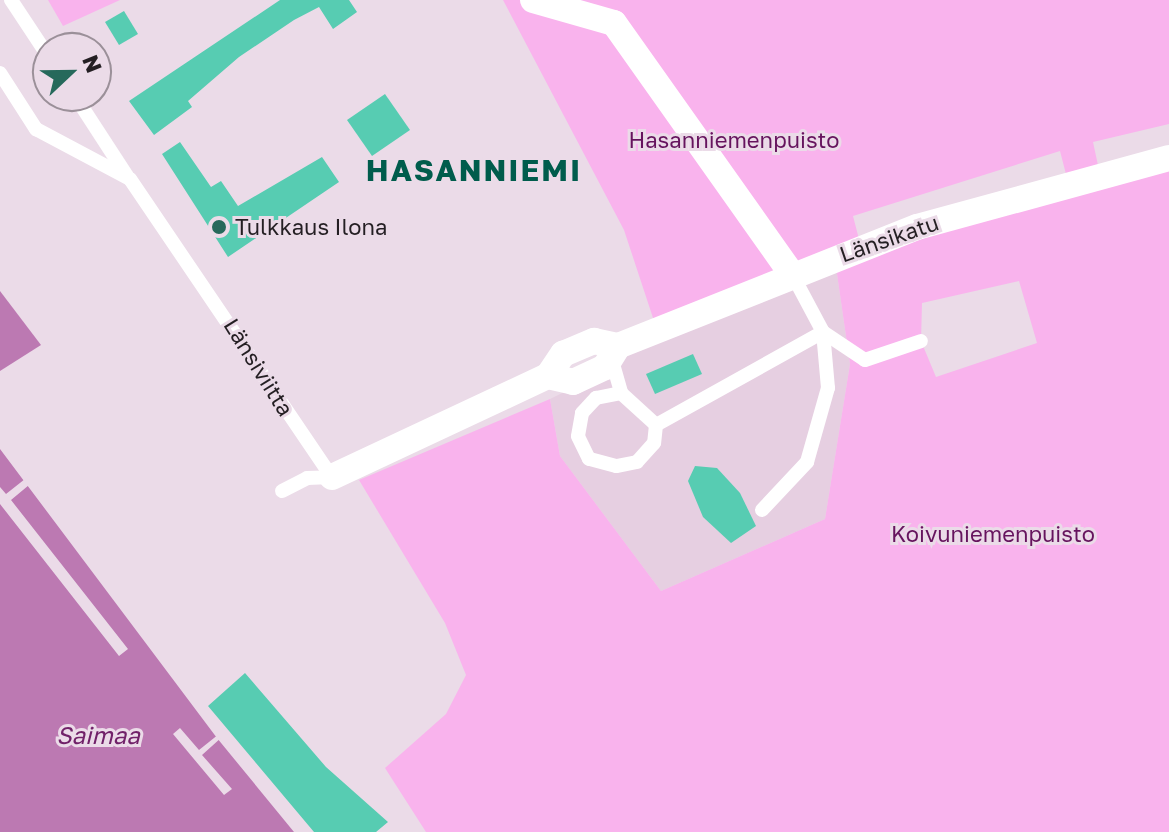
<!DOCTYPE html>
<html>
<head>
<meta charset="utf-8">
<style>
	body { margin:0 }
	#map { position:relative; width:1169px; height:832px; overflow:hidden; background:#ebdbe8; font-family:"Golos Text",sans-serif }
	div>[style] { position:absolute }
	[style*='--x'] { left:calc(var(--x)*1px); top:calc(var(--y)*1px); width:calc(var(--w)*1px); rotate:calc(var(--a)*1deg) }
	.built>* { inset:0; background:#e6cfe1 }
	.green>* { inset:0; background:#f9b3ed }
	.water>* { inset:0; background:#bc79b2 }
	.pier>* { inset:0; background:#ebdbe8 }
	.building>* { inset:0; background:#57ccb2 }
	.service>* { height:14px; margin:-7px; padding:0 7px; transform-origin:7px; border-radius:7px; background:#fff }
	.minor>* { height:26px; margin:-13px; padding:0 13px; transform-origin:13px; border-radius:13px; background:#fff }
	.dots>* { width:22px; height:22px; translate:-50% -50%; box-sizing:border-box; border:4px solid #ebdbe8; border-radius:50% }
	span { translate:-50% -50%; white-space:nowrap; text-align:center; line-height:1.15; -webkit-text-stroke:6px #ebdbe8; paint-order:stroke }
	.park-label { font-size:22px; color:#66145e }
	.poi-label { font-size:22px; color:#241f23 }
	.left { translate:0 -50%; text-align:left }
	.street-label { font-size:22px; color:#241f23 }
	.water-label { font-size:24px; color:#712169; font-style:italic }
	.district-label { font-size:30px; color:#005c4c; font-weight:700; letter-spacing:2px }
	.north { position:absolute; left:32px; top:32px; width:80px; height:80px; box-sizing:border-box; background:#ebdbe8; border:2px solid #9b9099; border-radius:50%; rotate:68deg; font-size:22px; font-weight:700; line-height:32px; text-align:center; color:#241f23 }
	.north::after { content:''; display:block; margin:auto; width:28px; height:36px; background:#26695b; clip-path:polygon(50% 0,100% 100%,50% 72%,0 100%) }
</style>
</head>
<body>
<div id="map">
	<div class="built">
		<i style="clip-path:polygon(835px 260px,850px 364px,825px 519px,661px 591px,560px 456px,550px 399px,607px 371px,624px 348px)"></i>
	</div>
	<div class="green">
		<i style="clip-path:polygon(48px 0,120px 0,63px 26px)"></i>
		<i style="clip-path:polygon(503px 0,1169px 0,1169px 124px,1093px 142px,1099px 170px,1067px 178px,1060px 151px,853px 216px,860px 243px,656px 327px,624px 230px)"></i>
		<i style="clip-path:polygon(evenodd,1169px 162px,1169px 832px,426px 832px,385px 768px,446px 714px,466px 675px,445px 623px,359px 480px,550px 399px,560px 456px,661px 591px,825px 519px,850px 364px,835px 260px,1169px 162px,1019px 281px,1037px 343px,936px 377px,921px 341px,922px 303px,1019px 281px)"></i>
	</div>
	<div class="water">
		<i style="clip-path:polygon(0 291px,41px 345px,0 371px)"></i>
		<i style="clip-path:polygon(0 449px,217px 738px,294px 832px,0 832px)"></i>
	</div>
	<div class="pier">
		<i style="clip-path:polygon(25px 479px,29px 485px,11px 500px,128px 649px,119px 656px,0 504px,0 487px,6px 494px)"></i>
		<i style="clip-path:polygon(180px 728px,199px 750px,219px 734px,222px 737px,202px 755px,232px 789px,224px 795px,173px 734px)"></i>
	</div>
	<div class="building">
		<i style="clip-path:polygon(280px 0,349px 0,357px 12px,333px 29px,319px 7px,294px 20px,239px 57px,188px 101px,192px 107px,154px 135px,129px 101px)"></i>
		<i style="clip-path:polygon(124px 11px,138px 34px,119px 45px,105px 22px)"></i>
		<i style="clip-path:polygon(385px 94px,410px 130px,372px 156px,347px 120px)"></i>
		<i style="clip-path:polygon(180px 142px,211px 187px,221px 181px,238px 206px,322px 157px,339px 182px,228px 257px,162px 154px)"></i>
		<i style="clip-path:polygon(693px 354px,702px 374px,655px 394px,646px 374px)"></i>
		<i style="clip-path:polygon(695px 466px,717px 468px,740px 493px,756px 526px,731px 543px,703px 517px,688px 481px)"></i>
		<i style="clip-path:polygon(245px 673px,326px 767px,388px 822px,376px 832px,314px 832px,208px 706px)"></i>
	</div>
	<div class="service">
		<i style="--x:11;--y:0;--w:67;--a:56.5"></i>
		<i style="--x:0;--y:73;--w:67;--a:57.3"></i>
		<i style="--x:36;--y:129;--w:106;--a:28"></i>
		<i style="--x:130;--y:179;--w:360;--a:55.9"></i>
		<i style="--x:75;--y:96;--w:95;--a:57"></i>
		<i style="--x:823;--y:332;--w:50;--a:33.7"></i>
		<i style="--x:865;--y:360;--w:59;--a:-18.7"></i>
		<i style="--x:611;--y:357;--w:37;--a:74"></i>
		<i style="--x:656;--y:425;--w:18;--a:96"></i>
		<i style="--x:654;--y:443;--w:25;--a:132"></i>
		<i style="--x:637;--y:462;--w:21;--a:169"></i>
		<i style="--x:616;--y:466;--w:28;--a:-165"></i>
		<i style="--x:589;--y:459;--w:25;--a:-116"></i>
		<i style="--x:578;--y:436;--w:23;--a:-80"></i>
		<i style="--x:582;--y:413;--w:21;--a:-47"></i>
		<i style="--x:596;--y:398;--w:25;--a:-11"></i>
		<i style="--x:621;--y:393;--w:47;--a:42.4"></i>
		<i style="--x:656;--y:425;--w:191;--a:-29.1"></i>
		<i style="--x:282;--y:491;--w:28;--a:-27"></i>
		<i style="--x:307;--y:478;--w:25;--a:-2"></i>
		<i style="--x:762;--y:510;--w:66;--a:-46.8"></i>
		<i style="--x:807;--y:462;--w:77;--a:-74.2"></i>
		<i style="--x:828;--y:388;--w:56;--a:-95.1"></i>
		<i style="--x:823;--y:332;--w:66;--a:-118.1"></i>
	</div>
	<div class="minor">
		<i style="--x:533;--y:0;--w:84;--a:15.9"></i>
		<i style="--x:614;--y:23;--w:308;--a:54.7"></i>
		<i style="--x:548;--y:376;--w:26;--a:13"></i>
		<i style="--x:573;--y:382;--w:35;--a:-25"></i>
		<i style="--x:605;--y:367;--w:25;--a:-58"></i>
		<i style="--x:332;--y:477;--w:238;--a:-25.1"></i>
		<i style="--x:548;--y:376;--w:27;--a:-56"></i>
		<i style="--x:563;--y:354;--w:34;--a:-23"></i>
		<i style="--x:594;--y:341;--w:25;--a:12"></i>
		<i style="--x:618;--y:346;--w:322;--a:-21.7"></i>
		<i style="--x:917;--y:227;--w:261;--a:-15.3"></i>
	</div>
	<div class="dots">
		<i style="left:219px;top:227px;background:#26695b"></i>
	</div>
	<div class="park-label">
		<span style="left:734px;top:140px">Hasanniemenpuisto</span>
		<span style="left:993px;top:534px">Koivuniemenpuisto</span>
	</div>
	<div class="poi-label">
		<span class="left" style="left:235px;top:227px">Tulkkaus Ilona</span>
	</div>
	<div class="street-label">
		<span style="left:889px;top:238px;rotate:-19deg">Länsikatu</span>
		<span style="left:259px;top:367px;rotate:58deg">Länsiviitta</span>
	</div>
	<div class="water-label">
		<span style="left:98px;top:735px">Saimaa</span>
	</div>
	<div class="district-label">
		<span style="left:474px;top:170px">HASANNIEMI</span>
	</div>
	<div class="north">N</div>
</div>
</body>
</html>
